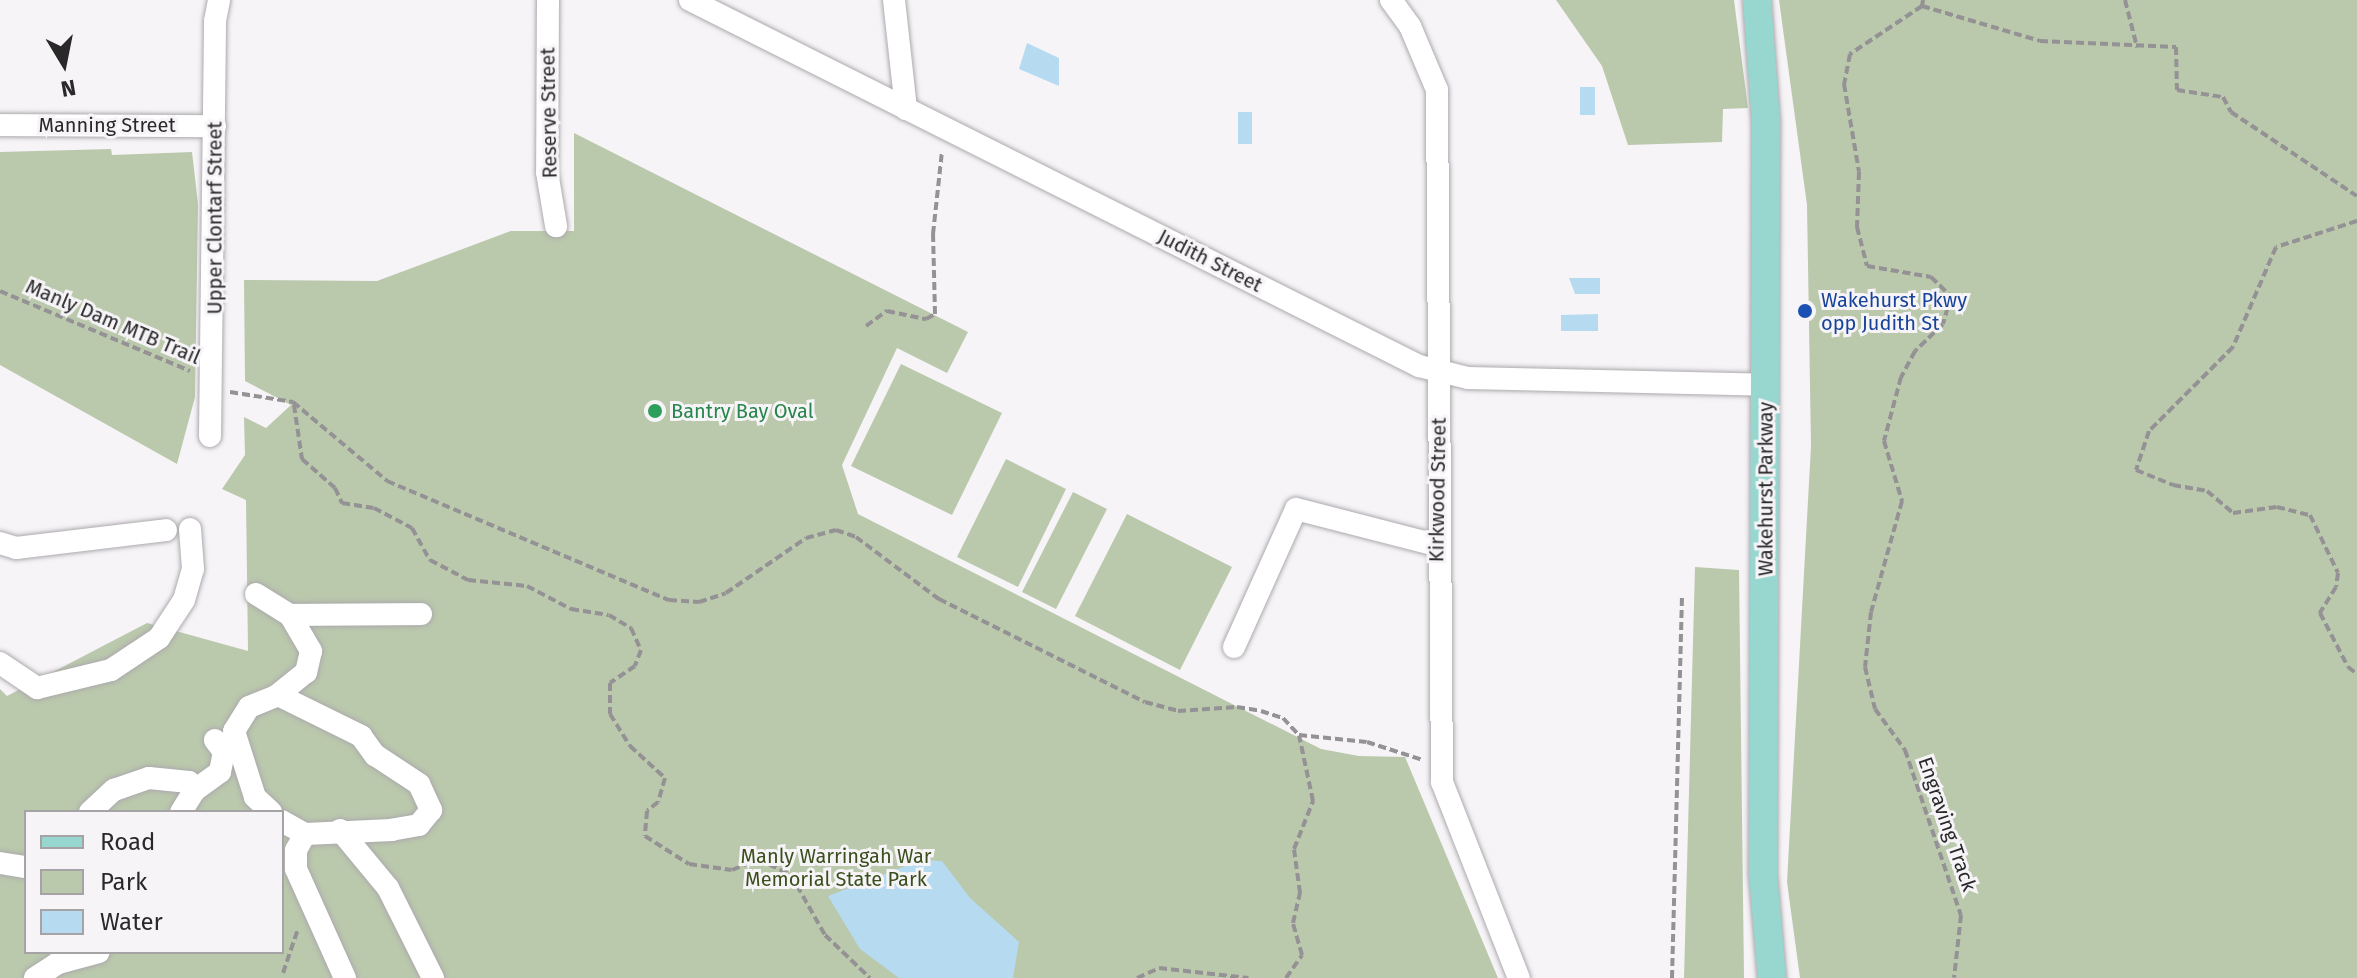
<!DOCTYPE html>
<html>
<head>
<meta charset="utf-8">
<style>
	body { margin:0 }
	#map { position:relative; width:2357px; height:978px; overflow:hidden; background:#f7f4f8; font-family:"Fira Sans",sans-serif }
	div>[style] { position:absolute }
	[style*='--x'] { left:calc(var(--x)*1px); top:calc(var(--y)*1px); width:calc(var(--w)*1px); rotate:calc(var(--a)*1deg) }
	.green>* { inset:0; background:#bac8ac }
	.water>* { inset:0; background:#b6dbf1 }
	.path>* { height:4px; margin-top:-2px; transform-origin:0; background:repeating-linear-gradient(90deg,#949295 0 8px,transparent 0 12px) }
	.roads { filter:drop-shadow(0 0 2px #acaaad) drop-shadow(0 0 2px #acaaad) }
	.minor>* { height:22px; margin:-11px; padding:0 11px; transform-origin:11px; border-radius:11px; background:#fff }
	.major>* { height:28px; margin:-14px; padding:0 14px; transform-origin:14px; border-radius:14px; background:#97d7d0 }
	.dots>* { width:22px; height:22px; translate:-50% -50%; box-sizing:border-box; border:4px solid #f7f4f8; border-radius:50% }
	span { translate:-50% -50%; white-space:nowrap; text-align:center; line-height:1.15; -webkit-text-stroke:6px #f7f4f8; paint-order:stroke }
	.street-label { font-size:20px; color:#29292a }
	.transit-label { font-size:20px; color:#164399 }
	.left { translate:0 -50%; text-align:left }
	.leisure-label { font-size:20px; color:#27864d }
	.park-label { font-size:20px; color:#3a4f1c }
	.legend { position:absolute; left:24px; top:810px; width:260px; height:144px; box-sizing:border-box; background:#f7f4f8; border:2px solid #a5a3a6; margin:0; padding:10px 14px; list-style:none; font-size:24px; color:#29292a }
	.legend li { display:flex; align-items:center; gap:16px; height:40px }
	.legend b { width:40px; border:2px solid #a5a3a6 }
	.north { position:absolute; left:24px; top:24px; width:80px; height:80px; -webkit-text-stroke:6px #f7f4f8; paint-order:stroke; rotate:170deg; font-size:22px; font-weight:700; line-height:32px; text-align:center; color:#29292a }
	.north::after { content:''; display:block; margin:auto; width:28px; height:36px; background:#29292a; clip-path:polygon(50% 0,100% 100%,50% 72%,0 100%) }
</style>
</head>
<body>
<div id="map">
	<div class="green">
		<i style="clip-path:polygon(1556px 0,1734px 0,1748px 108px,1723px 109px,1722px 142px,1628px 145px,1602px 66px)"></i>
		<i style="clip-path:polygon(1779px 0,2357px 0,2357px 978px,1800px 978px,1787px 882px,1811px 446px,1807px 205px)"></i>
		<i style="clip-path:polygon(evenodd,574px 133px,968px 332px,947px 373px,897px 348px,842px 465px,858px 514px,1321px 749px,1359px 756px,1405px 757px,1498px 978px,0 978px,0 689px,7px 696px,147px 623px,248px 651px,246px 500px,222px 489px,245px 455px,244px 417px,266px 428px,291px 405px,245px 381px,244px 280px,377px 281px,511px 231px,574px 231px,574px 133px,26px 812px,282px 812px,282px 952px,26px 952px,26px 812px)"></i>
		<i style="clip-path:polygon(111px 149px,112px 155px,192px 152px,198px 204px,195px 397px,177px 464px,0 365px,0 152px)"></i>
		<i style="clip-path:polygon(901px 364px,1002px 413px,952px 515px,851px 466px)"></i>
		<i style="clip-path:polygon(1006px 459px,1066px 489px,1018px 587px,957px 557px)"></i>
		<i style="clip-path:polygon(1073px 492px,1107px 509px,1056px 609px,1022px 592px)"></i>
		<i style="clip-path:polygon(1127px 514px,1232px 567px,1180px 670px,1075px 616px)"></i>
		<i style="clip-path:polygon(1695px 567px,1739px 570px,1744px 978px,1684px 978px)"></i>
	</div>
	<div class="water">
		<i style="clip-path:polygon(1027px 43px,1059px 58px,1059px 86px,1019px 69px)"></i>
		<i style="clip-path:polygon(1580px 87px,1595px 87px,1595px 115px,1580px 115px)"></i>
		<i style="clip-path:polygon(1238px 112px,1252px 112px,1252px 144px,1238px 144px)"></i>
		<i style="clip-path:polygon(1569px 278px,1600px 278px,1600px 294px,1575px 294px)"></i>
		<i style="clip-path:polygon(1598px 314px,1598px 331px,1561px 331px,1561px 315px)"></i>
		<i style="clip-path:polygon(921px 860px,942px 861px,970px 898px,1019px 942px,1013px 978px,899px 978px,860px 949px,828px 896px)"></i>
	</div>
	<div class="path">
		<i style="--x:1923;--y:0;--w:6;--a:99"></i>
		<i style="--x:1922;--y:6;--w:123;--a:16.5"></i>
		<i style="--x:2040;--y:41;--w:136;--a:2.5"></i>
		<i style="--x:2176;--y:47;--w:43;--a:88.7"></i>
		<i style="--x:2177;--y:90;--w:47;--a:8.7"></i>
		<i style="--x:2223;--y:97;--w:17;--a:62"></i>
		<i style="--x:2231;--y:112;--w:151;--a:33.7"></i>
		<i style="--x:2125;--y:0;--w:49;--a:75.7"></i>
		<i style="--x:1922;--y:6;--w:87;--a:146.3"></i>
		<i style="--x:1850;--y:54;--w:31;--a:101"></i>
		<i style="--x:1844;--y:84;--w:89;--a:80.3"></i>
		<i style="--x:1859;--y:172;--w:55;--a:92.1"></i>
		<i style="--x:1857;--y:227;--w:40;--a:75.6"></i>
		<i style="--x:1867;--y:266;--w:65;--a:9.8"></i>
		<i style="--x:1931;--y:277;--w:28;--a:44"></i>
		<i style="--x:1951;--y:296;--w:29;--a:106"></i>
		<i style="--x:1943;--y:324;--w:39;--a:136"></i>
		<i style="--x:1915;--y:351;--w:30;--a:118"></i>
		<i style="--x:1901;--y:377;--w:66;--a:104.9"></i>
		<i style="--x:1884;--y:441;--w:63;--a:73.3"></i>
		<i style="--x:1902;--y:501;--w:115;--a:105.6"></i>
		<i style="--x:1871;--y:612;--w:55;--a:96.2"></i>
		<i style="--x:1865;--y:667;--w:43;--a:76.6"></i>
		<i style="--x:1875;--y:709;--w:51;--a:53.8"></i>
		<i style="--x:1905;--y:750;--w:174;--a:71.3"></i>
		<i style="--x:1961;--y:915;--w:63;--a:96.3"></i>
		<i style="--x:2357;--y:221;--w:85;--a:162.2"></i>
		<i style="--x:2276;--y:247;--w:109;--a:113.3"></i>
		<i style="--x:2233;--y:347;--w:119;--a:135"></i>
		<i style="--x:2149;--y:431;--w:41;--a:108.4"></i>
		<i style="--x:2136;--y:470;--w:40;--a:22"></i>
		<i style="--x:2173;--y:485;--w:35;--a:10"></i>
		<i style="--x:2207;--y:491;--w:34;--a:40"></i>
		<i style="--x:2233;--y:513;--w:44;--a:-7.8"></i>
		<i style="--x:2277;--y:507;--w:34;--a:14"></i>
		<i style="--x:2310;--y:515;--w:64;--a:64.2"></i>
		<i style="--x:2338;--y:573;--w:14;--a:98"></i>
		<i style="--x:2336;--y:587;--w:31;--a:122"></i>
		<i style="--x:2320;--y:613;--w:61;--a:62.6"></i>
		<i style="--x:2348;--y:667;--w:11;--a:38"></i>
		<i style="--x:0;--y:291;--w:206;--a:22.8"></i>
		<i style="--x:866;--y:326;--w:26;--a:-36"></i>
		<i style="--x:887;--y:311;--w:40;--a:12"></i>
		<i style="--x:926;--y:319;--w:10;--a:-29"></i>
		<i style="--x:935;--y:314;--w:80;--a:-91.4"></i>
		<i style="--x:933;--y:234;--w:83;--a:-83.8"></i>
		<i style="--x:230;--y:392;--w:64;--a:9"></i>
		<i style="--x:293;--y:402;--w:123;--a:40"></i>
		<i style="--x:387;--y:481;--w:306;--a:22.9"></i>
		<i style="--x:669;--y:600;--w:30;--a:4"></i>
		<i style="--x:699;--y:602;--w:28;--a:-18"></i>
		<i style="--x:726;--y:593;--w:97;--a:-34.5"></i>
		<i style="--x:806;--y:538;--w:31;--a:-15"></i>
		<i style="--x:836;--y:530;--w:21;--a:19"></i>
		<i style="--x:856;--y:537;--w:104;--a:36.8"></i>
		<i style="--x:939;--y:599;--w:230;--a:26.6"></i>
		<i style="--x:1145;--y:702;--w:34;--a:15"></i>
		<i style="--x:1178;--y:711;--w:59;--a:-3.9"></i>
		<i style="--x:1237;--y:707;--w:24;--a:9"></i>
		<i style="--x:1261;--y:711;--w:23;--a:18"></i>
		<i style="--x:1283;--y:718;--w:23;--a:47"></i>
		<i style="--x:1299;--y:735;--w:68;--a:5.9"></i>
		<i style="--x:1367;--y:742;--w:59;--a:17.8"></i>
		<i style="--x:294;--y:405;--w:55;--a:81.6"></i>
		<i style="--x:302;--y:459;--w:44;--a:41.3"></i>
		<i style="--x:335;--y:488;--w:17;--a:65"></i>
		<i style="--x:342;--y:503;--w:32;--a:9"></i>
		<i style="--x:374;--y:508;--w:43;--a:27.8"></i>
		<i style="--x:412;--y:528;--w:37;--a:61"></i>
		<i style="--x:430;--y:560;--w:43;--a:27.8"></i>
		<i style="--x:468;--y:580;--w:59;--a:5.8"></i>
		<i style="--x:527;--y:586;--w:50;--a:27.6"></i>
		<i style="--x:571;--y:609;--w:38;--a:9"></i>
		<i style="--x:609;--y:615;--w:26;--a:31"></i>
		<i style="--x:631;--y:628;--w:24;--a:66"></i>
		<i style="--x:641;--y:650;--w:17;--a:111"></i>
		<i style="--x:635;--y:666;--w:30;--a:146"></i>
		<i style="--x:610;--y:683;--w:31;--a:90"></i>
		<i style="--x:610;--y:714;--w:38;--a:58"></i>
		<i style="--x:630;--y:746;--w:47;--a:42.4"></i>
		<i style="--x:665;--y:778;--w:25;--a:106"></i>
		<i style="--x:658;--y:802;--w:14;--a:141"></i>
		<i style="--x:647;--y:811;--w:25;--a:95"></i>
		<i style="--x:645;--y:836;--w:52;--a:32.5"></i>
		<i style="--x:689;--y:864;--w:43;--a:7.9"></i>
		<i style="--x:732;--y:870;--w:28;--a:-23"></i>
		<i style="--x:758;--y:859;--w:37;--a:26"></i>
		<i style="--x:791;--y:875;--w:69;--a:60.5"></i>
		<i style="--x:825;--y:935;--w:62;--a:43.7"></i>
		<i style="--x:283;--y:973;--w:46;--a:-71.2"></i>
		<i style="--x:1137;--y:978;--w:24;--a:-24"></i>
		<i style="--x:1159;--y:968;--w:90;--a:6.4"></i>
		<i style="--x:1286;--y:978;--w:28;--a:-55"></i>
		<i style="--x:1302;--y:955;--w:33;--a:-106"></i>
		<i style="--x:1293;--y:923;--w:31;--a:-77"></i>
		<i style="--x:1300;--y:893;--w:44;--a:-97.8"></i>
		<i style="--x:1294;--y:849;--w:52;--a:-68.4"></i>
		<i style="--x:1313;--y:801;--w:67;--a:-102"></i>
		<i style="--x:1672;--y:978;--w:384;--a:-88.5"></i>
	</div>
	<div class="roads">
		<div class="minor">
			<i style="--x:548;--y:0;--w:172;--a:90.3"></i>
			<i style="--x:547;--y:172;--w:55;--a:80.5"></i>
			<i style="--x:690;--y:0;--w:816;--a:26.66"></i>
			<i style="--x:1419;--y:366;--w:50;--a:13.8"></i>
			<i style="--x:1468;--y:378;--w:298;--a:1.3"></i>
			<i style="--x:894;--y:0;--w:110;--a:83.7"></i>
			<i style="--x:1391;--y:0;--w:32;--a:54"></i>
			<i style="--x:1410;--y:26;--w:69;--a:67.1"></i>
			<i style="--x:1437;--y:90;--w:692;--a:89.59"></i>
			<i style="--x:1442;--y:782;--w:211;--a:68.6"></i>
			<i style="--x:0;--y:125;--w:215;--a:0.3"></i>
			<i style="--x:210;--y:436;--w:415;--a:-89.3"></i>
			<i style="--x:215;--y:21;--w:21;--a:-79"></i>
			<i style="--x:0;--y:543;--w:17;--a:17"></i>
			<i style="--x:16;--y:548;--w:151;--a:-6.8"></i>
			<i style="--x:256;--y:594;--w:40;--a:32"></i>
			<i style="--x:290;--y:615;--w:42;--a:59.7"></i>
			<i style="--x:311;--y:651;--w:22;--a:103"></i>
			<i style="--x:306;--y:672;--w:36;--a:141"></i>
			<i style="--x:290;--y:615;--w:131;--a:-0.4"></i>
			<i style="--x:1234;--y:647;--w:151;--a:-65.8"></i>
			<i style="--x:1296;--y:509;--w:145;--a:14.4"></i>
			<i style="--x:0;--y:663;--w:45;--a:34"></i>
			<i style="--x:37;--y:688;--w:76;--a:-13.7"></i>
			<i style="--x:111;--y:670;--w:58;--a:-33.7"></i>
			<i style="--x:159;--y:638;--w:45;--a:-56.7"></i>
			<i style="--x:184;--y:600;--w:32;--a:-74"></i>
			<i style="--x:193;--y:569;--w:40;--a:-94.3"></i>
			<i style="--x:90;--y:812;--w:33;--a:-43"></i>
			<i style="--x:114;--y:790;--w:37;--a:-19"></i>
			<i style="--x:149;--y:778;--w:40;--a:5.7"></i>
			<i style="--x:189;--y:782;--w:10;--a:53"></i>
			<i style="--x:181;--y:812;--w:26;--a:-58"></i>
			<i style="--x:195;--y:790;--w:31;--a:-36"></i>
			<i style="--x:220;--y:772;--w:20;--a:-79"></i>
			<i style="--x:224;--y:752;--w:15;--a:-127"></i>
			<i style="--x:271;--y:812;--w:22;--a:-137"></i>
			<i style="--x:255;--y:797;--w:69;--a:-107.7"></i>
			<i style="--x:234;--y:731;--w:28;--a:-58"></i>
			<i style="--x:249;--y:707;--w:31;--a:-22"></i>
			<i style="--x:278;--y:695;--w:93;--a:26.3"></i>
			<i style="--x:361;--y:736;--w:24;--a:54"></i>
			<i style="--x:375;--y:755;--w:53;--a:33.4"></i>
			<i style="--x:419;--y:784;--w:29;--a:65"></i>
			<i style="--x:431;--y:810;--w:19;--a:129"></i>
			<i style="--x:419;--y:825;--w:27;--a:170"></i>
			<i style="--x:392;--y:830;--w:87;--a:177.4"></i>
			<i style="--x:305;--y:834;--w:26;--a:-151"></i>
			<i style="--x:340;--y:830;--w:75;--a:50.4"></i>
			<i style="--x:388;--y:888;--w:101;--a:63.4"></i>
			<i style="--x:305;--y:834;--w:18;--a:119"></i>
			<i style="--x:296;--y:850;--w:19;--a:90"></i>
			<i style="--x:296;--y:869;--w:120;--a:65.8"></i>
			<i style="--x:0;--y:863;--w:26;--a:9"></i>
			<i style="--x:35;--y:978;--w:27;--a:-33"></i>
			<i style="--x:58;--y:963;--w:42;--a:-15"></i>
		</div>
		<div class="major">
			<i style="--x:1757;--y:0;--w:122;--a:85.8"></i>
			<i style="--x:1766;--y:122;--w:752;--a:90.23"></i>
			<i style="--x:1763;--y:874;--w:104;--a:85.1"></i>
		</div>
	</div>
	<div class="dots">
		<i style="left:1805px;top:311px;background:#1a4fb4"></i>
		<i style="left:655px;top:411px;background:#2e9e5b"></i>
	</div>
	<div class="street-label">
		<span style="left:549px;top:113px;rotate:-91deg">Reserve Street</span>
		<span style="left:107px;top:125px">Manning Street</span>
		<span style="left:215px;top:218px;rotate:-90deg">Upper Clontarf Street</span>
		<span style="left:1210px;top:261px;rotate:27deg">Judith Street</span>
		<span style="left:113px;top:322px;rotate:23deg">Manly Dam MTB Trail</span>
		<span style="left:1766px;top:489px;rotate:-90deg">Wakehurst Parkway</span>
		<span style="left:1438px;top:490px;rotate:-89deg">Kirkwood Street</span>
		<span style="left:1947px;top:824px;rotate:71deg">Engraving Track</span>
	</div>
	<div class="transit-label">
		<span class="left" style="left:1821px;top:312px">Wakehurst Pkwy<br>opp Judith St</span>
	</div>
	<div class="leisure-label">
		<span class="left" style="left:671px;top:411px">Bantry Bay Oval</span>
	</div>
	<div class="park-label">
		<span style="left:836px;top:868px">Manly Warringah War<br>Memorial State Park</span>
	</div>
	<ul class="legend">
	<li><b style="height:10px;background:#97d7d0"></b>Road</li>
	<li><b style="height:22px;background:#bac8ac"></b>Park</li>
	<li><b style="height:22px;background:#b6dbf1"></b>Water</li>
	</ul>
	<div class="north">N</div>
</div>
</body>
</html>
